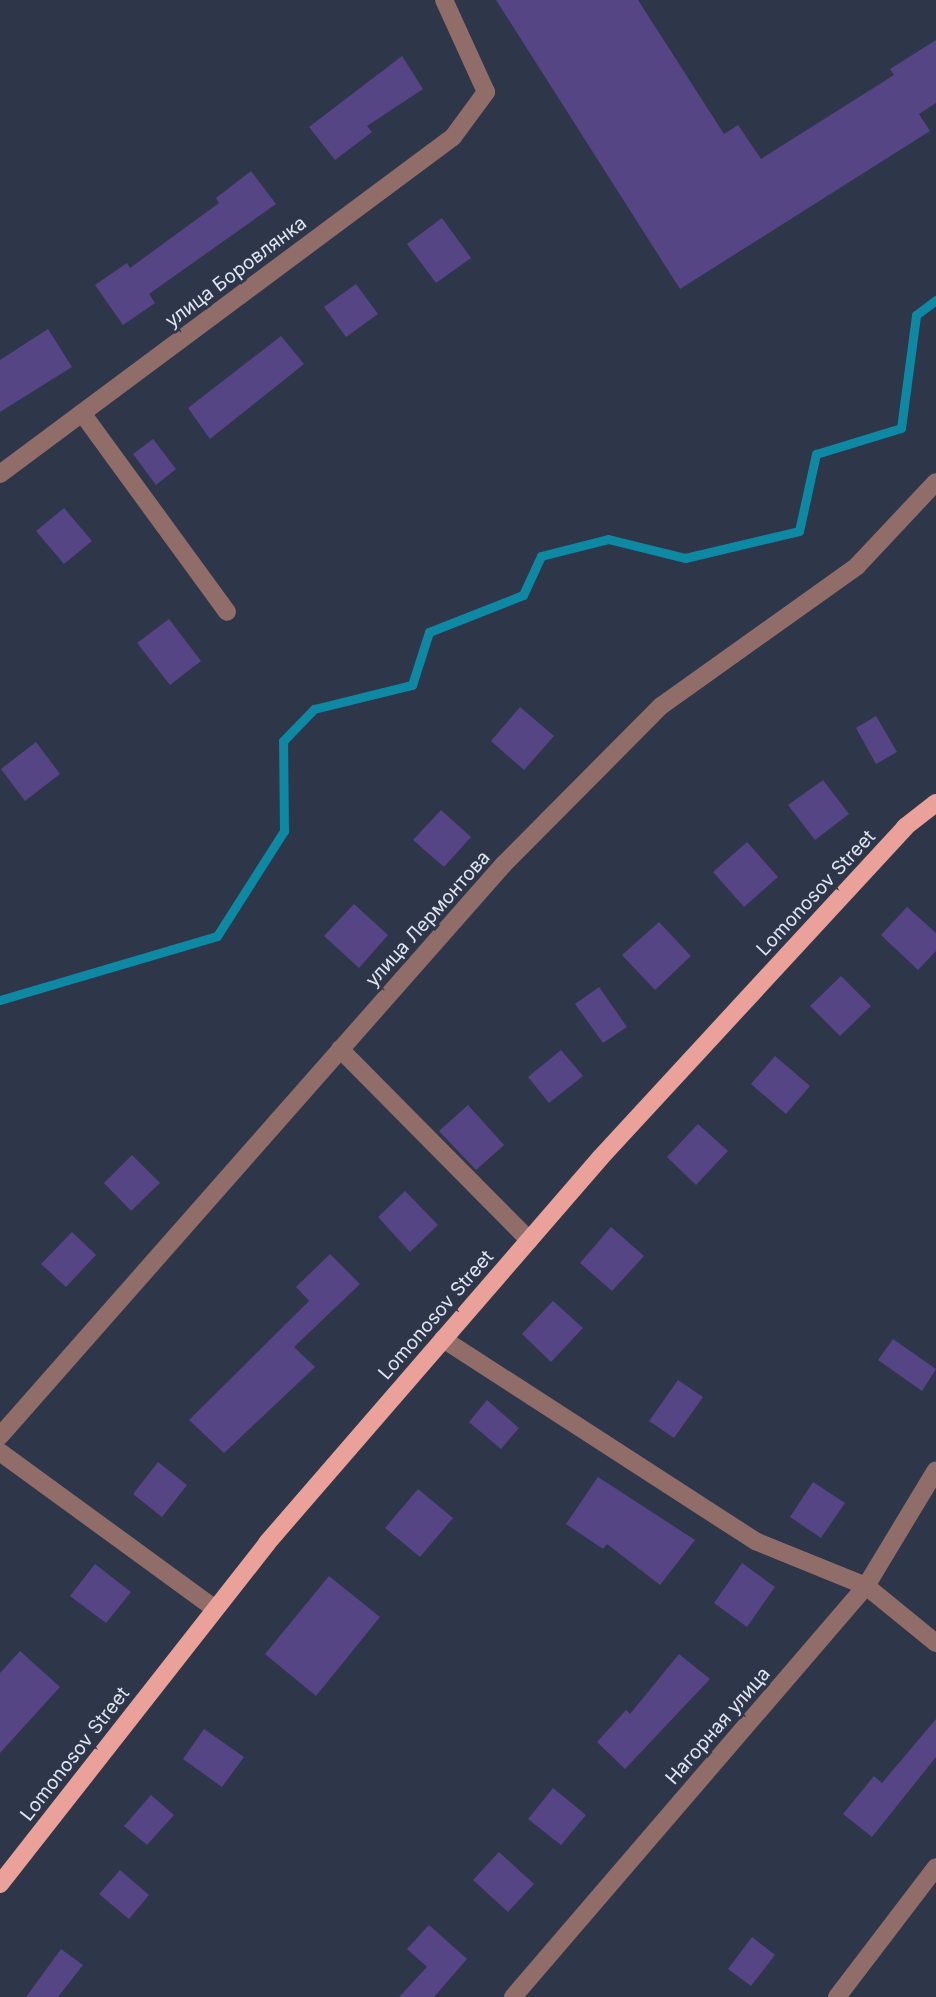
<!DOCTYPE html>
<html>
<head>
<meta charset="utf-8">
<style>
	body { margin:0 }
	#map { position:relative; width:936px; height:1997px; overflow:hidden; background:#2e3649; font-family:Inter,sans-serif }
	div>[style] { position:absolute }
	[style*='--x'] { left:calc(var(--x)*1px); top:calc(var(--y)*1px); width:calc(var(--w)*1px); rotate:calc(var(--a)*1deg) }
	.stream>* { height:9px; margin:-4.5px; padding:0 4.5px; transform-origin:4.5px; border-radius:4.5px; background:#0d89a4 }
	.building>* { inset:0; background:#554584 }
	.minor>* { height:18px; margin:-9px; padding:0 9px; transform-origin:9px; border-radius:9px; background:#916d69 }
	.major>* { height:18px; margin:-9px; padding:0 9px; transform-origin:9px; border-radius:9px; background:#eaa19a }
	span { translate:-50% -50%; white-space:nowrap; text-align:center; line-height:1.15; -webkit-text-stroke:6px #2e3649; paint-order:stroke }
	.street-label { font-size:19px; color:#dfe5f1 }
</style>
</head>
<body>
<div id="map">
	<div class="stream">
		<i style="--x:0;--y:1000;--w:226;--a:-16.4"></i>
		<i style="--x:217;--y:936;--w:125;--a:-57.5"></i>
		<i style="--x:284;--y:831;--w:90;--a:-90.6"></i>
		<i style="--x:283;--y:741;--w:45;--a:-45.9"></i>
		<i style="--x:314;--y:709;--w:101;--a:-13.8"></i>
		<i style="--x:412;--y:685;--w:56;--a:-72.2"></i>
		<i style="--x:429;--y:632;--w:101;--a:-21.5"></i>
		<i style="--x:523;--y:595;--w:43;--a:-65.2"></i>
		<i style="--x:541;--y:556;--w:69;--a:-14.2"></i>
		<i style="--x:608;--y:539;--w:79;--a:13.9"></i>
		<i style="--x:685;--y:558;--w:117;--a:-13.3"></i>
		<i style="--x:799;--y:531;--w:79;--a:-77.6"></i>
		<i style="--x:816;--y:454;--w:89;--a:-17"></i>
		<i style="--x:901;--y:428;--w:114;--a:-82.4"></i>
		<i style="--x:916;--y:315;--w:25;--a:-37"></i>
	</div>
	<div class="building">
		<i style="clip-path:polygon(496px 0,638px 0,724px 134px,738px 125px,761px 159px,894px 75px,890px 69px,936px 40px,936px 103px,919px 114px,930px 131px,680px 289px)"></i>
		<i style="clip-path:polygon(402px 56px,423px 89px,367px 126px,372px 132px,335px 160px,309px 127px)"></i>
		<i style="clip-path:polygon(251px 171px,276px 204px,149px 294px,155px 303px,123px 325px,95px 285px,127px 263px,130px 268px,219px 203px,216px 198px)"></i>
		<i style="clip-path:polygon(442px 218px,471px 258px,436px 283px,407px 244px)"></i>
		<i style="clip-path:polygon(356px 284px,378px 314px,346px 337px,324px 307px)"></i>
		<i style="clip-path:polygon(48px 329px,72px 367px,0 412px,0 360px)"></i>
		<i style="clip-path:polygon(281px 336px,304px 364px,210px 439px,188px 408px)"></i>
		<i style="clip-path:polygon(153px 439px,176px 469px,156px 485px,133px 454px)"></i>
		<i style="clip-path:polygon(64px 508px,92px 541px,64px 564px,36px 531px)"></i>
		<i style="clip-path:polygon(169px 619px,201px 661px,170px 685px,137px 643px)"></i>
		<i style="clip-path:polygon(520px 707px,554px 736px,524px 770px,491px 741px)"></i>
		<i style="clip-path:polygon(876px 716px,897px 752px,876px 764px,856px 728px)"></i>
		<i style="clip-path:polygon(36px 742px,60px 774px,25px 801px,1px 769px)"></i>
		<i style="clip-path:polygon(823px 780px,849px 814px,815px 840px,788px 805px)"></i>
		<i style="clip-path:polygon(441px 810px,471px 837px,444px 867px,413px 840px)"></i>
		<i style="clip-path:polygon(747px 842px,778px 877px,744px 907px,713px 872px)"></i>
		<i style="clip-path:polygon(354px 904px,388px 935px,359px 968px,324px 936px)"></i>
		<i style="clip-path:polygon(907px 907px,936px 933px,936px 951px,918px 970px,881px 935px)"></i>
		<i style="clip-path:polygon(659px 922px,691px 956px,655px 990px,622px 955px)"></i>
		<i style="clip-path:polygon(841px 976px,871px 1006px,840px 1036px,810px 1006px)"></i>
		<i style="clip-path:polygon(599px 987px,627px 1027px,603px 1043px,575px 1004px)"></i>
		<i style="clip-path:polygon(561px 1050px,583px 1076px,549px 1103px,528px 1077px)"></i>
		<i style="clip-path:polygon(775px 1056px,810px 1086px,786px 1114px,751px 1084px)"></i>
		<i style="clip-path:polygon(468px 1105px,504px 1145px,476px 1170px,439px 1131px)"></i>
		<i style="clip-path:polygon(698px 1124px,728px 1151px,696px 1185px,667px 1157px)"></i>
		<i style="clip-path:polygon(132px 1155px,160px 1183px,131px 1211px,104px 1183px)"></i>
		<i style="clip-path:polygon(405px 1191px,438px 1225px,410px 1252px,378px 1217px)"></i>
		<i style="clip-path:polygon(611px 1227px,644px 1256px,612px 1291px,580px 1263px)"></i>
		<i style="clip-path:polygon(72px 1232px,96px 1255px,66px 1287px,41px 1264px)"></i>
		<i style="clip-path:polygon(330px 1254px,360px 1284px,294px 1347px,315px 1367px,224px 1453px,189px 1420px,309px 1301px,296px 1287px)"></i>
		<i style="clip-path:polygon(553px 1301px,583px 1328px,551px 1362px,522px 1334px)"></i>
		<i style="clip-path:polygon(893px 1339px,936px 1369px,922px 1391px,878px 1360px)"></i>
		<i style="clip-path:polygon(678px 1380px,703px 1397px,674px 1438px,649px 1421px)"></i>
		<i style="clip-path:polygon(487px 1400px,519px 1428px,501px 1449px,469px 1422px)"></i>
		<i style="clip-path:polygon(158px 1462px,187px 1485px,162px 1517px,133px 1494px)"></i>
		<i style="clip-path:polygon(598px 1477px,695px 1540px,660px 1585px,607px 1544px,603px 1549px,566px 1524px)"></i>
		<i style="clip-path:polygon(813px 1482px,845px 1503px,821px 1538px,790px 1517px)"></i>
		<i style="clip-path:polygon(418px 1489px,453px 1518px,420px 1557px,385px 1528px)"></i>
		<i style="clip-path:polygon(742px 1563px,775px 1587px,747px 1627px,714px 1603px)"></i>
		<i style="clip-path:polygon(95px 1564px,131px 1592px,106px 1623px,70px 1596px)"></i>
		<i style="clip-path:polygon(329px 1576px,380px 1617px,316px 1696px,265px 1654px)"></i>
		<i style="clip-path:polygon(20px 1651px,60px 1687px,0 1753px,0 1673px)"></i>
		<i style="clip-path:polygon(679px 1654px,710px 1679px,625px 1769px,597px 1742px,626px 1710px,630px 1714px)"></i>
		<i style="clip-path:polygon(936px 1719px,936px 1757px,872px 1837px,843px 1814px,874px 1776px,882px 1783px)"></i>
		<i style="clip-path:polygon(204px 1729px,244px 1757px,222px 1787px,183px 1759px)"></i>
		<i style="clip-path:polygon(553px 1788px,586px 1815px,561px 1845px,528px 1819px)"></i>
		<i style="clip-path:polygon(151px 1795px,174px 1815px,147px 1845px,124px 1826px)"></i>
		<i style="clip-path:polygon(499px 1852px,534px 1884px,508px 1912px,473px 1880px)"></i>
		<i style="clip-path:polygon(120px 1870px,149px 1895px,129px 1919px,99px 1894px)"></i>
		<i style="clip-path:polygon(429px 1925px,467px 1959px,434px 1997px,399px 1997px,427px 1967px,407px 1949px)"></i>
		<i style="clip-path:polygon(752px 1937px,775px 1955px,751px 1986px,728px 1969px)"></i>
		<i style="clip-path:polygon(61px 1949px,83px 1965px,58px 1997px,26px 1997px)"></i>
	</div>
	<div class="minor">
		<i style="--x:82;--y:413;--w:246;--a:53.9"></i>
		<i style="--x:0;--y:474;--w:565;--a:-36.65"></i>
		<i style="--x:453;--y:137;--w:56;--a:-53.7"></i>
		<i style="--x:486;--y:92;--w:101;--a:-114.5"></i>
		<i style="--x:340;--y:1049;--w:269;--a:45.3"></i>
		<i style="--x:443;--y:1339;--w:372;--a:32.9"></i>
		<i style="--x:755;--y:1541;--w:120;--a:22.1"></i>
		<i style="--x:866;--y:1586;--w:90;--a:39.2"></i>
		<i style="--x:0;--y:1436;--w:762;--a:-48.62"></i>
		<i style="--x:504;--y:864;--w:223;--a:-45.2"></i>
		<i style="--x:661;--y:706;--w:241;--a:-35.5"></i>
		<i style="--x:857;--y:566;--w:115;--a:-46.8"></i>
		<i style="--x:0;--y:1452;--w:266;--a:36.1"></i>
		<i style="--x:513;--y:1997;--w:542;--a:-49.34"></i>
		<i style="--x:866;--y:1586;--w:135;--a:-58.9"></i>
		<i style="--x:837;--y:1997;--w:163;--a:-52.7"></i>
	</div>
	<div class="major">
		<i style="--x:0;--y:1884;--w:433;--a:-51.9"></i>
		<i style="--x:267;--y:1543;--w:510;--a:-49.13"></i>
		<i style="--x:601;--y:1157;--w:449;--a:-47.3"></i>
		<i style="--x:905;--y:827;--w:39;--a:-38"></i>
	</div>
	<div class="street-label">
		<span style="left:236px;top:272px;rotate:-37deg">улица Боровлянка</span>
		<span style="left:816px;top:893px;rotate:-47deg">Lomonosov Street</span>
		<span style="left:428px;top:919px;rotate:-48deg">улица Лермонтова</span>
		<span style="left:436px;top:1315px;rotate:-49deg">Lomonosov Street</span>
		<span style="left:718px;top:1726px;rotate:-49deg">Нагорная улица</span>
		<span style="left:75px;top:1754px;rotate:-52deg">Lomonosov Street</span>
	</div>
</div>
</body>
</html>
